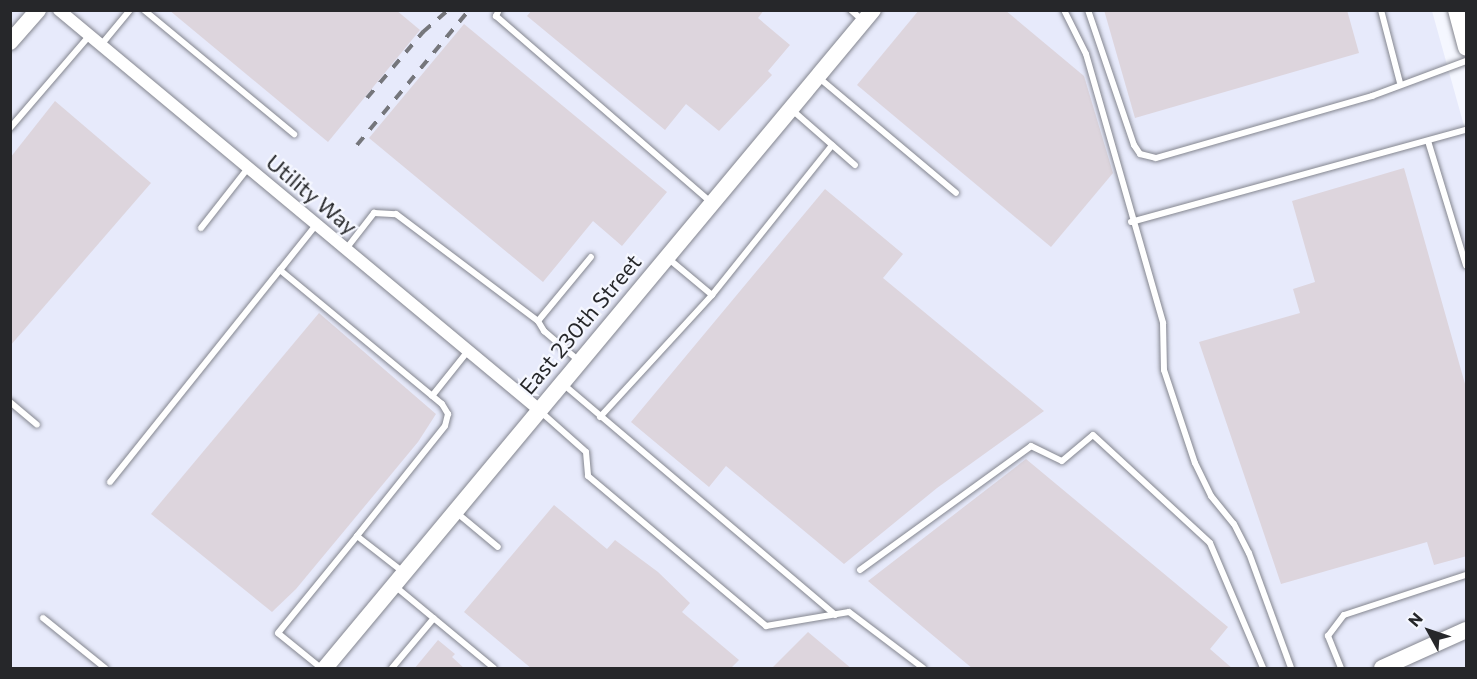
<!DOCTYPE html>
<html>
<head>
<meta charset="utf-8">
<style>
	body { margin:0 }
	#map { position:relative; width:1477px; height:679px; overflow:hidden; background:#f5f7ff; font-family:Commissioner,sans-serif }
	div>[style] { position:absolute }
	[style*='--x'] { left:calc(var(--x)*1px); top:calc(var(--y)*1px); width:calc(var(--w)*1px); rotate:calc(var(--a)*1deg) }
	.built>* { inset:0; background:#e7eafb }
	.building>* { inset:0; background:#ddd5dd }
	.roads { filter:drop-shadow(0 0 2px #84868f) drop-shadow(0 0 2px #84868f) }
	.lane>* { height:6px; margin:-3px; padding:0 3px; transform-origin:3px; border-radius:3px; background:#fff }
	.street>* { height:12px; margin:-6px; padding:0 6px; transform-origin:6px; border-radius:6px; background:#fff }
	.secondary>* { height:16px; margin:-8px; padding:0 8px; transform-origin:8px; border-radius:8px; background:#fff }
	.rail>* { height:4px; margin-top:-2px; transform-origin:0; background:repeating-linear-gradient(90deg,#75767b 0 10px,transparent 0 20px) }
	span { translate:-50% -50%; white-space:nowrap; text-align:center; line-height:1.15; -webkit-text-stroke:4.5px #f5f7ff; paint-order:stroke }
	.street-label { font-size:22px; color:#26272a }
	.frame { position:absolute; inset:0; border:12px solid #26272a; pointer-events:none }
	.north { position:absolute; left:1399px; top:601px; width:60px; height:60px; -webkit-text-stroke:4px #f5f7ff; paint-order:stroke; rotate:310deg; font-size:16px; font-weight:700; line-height:24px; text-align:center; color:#26272a }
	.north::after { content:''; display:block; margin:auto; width:21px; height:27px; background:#26272a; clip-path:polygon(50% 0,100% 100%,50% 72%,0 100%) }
</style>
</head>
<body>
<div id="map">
	<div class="built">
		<i style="clip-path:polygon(10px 11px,1432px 11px,1466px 133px,1466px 668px,11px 668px)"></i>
	</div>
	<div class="building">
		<i style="clip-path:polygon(169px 10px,396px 10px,420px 30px,328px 142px)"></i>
		<i style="clip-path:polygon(532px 10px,764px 10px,758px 18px,790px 45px,768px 71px,772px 75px,719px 131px,686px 104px,665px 130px,527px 16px)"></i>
		<i style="clip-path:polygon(919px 10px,1005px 10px,1084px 76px,1113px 173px,1051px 247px,857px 85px)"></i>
		<i style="clip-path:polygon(1104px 10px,1347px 10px,1359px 53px,1135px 118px)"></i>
		<i style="clip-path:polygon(464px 24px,667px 192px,622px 246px,593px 221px,543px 282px,369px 138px)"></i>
		<i style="clip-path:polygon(55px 101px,151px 183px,10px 346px,10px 158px)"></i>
		<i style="clip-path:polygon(1404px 168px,1467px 391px,1467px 556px,1434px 565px,1427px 542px,1281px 584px,1199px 342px,1300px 313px,1293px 289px,1315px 282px,1292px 201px)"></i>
		<i style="clip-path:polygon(825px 189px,903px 254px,883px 278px,1044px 411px,937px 488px,844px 564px,726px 466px,709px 487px,631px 422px)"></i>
		<i style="clip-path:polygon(319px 313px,436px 414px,418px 442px,296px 589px,272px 612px,151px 514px)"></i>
		<i style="clip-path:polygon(1026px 459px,1228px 627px,1210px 649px,1233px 669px,973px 669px,868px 581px)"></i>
		<i style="clip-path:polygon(554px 505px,607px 549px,615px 540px,658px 572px,690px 603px,682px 612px,739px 660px,730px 669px,532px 669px,464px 612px)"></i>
		<i style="clip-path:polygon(808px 632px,852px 669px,771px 669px)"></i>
		<i style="clip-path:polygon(438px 640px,455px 654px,452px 657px,465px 669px,414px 669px)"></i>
	</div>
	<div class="roads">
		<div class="lane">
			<i style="--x:144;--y:10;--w:195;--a:39.6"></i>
			<i style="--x:499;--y:10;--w:7;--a:117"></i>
			<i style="--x:496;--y:16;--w:284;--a:40.9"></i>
			<i style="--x:851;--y:10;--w:15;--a:42"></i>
			<i style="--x:1064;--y:10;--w:49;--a:63.4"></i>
			<i style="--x:1086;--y:54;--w:280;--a:74"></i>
			<i style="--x:1163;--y:323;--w:47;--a:88.8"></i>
			<i style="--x:1164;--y:370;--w:98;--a:71.6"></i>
			<i style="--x:1195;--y:463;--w:37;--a:64"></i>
			<i style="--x:1211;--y:496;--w:36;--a:51"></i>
			<i style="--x:1234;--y:524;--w:33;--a:63"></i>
			<i style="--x:1249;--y:553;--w:122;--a:69.9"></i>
			<i style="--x:1088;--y:10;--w:143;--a:71.2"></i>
			<i style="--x:1134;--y:145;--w:11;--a:56"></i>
			<i style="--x:1140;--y:154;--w:16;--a:14"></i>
			<i style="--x:1156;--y:158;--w:225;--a:-16"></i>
			<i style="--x:1372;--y:96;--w:100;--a:-20.4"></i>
			<i style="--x:1381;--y:10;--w:75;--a:75.4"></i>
			<i style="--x:101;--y:45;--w:45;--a:-50.4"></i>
			<i style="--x:818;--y:77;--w:180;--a:40"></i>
			<i style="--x:791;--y:109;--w:85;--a:41.2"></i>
			<i style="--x:10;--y:128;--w:121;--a:-49.3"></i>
			<i style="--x:1428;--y:141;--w:130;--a:73"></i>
			<i style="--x:1131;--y:222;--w:347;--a:-15.4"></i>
			<i style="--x:201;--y:228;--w:76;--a:-51.9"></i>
			<i style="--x:346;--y:249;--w:46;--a:-52.1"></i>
			<i style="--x:374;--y:213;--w:22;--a:3"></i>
			<i style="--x:396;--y:214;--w:178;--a:37"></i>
			<i style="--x:538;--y:321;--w:12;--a:59"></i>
			<i style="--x:544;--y:331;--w:45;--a:40.5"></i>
			<i style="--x:280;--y:270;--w:58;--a:-51.3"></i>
			<i style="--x:712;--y:295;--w:192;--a:-51.3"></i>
			<i style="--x:538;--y:321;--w:83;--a:-50.4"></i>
			<i style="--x:563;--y:384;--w:357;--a:40.3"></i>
			<i style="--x:432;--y:396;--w:58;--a:-51.3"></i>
			<i style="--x:10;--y:402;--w:35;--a:40"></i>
			<i style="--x:541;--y:412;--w:60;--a:41.6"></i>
			<i style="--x:586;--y:452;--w:24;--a:85"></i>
			<i style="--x:588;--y:476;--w:233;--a:40.1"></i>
			<i style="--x:766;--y:626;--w:84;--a:-9.6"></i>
			<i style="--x:849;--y:612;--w:93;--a:37.1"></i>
			<i style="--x:600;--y:417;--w:166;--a:-47.4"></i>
			<i style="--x:712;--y:295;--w:56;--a:-140.1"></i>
			<i style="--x:110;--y:482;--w:272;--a:-51.3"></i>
			<i style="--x:280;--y:270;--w:210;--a:39.6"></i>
			<i style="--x:442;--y:404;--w:12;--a:59"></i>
			<i style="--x:448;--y:414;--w:12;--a:104"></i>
			<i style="--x:445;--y:426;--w:141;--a:128.7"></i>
			<i style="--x:357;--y:536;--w:58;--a:38"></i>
			<i style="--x:457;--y:513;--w:53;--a:39.7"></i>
			<i style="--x:860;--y:570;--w:211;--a:-35.9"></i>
			<i style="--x:1031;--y:446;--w:34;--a:26"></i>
			<i style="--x:1062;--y:461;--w:40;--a:-40"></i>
			<i style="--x:1093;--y:435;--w:159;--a:42.7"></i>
			<i style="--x:1210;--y:543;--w:136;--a:67"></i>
			<i style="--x:396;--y:587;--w:127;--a:39.6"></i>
			<i style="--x:43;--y:618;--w:80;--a:38.9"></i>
			<i style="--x:321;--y:668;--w:55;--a:-140.9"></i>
			<i style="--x:278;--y:633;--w:125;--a:-50.8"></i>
			<i style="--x:392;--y:668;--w:65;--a:-50"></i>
			<i style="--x:1341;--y:668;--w:35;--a:-112"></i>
			<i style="--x:1328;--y:636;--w:26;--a:-53"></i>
			<i style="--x:1344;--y:615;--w:128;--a:-18.2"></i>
		</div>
		<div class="street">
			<i style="--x:59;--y:10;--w:623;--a:39.79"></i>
		</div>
		<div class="secondary">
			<i style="--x:1456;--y:10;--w:39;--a:75"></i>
			<i style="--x:10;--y:42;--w:43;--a:-48.8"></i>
			<i style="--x:325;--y:668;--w:856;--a:-50.21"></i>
			<i style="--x:1382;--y:668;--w:92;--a:-24.3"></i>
		</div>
	</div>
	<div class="rail">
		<i style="--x:367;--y:98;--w:87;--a:-49.7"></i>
		<i style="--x:423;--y:32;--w:33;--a:-41"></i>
		<i style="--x:357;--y:145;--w:175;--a:-50.3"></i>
	</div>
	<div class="street-label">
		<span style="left:312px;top:194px;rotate:40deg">Utility Way</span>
		<span style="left:580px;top:324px;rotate:-50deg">East 230th Street</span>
	</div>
	<div class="frame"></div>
	<div class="north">N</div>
</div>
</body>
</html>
